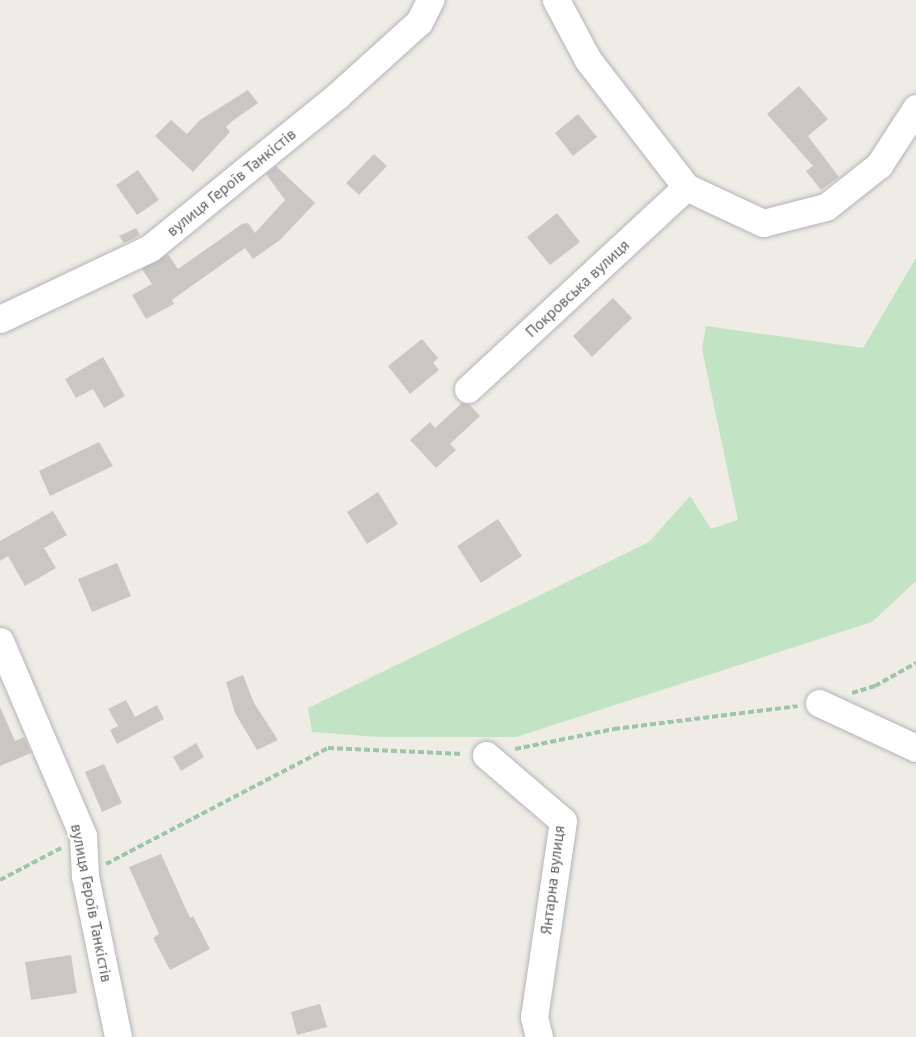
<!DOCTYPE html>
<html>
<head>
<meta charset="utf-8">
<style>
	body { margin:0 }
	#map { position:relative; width:916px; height:1037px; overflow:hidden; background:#eeece5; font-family:"PT Sans",sans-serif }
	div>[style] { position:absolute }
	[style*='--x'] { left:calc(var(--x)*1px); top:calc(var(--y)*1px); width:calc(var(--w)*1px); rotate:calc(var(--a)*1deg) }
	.green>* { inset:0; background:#c3e4c4 }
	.building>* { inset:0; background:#cac7c2 }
	.path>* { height:4px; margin-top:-2px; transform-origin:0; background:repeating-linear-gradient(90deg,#9cc5a9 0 6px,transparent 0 9px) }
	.roads { filter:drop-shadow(0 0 2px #b2b5b9) drop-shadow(0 0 2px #b2b5b9) }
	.minor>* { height:27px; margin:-13.5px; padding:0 13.5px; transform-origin:13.5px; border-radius:13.5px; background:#fff }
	span { translate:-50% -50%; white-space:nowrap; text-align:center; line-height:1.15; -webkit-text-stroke:5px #fff; paint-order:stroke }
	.street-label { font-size:16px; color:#5d6064 }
</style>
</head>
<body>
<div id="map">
	<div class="green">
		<i style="clip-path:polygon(916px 258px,916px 581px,872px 622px,516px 737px,379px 737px,312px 732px,308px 708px,649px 542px,690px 496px,711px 529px,738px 520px,702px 349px,706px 326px,863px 348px)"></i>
	</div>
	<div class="building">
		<i style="clip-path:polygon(799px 86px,828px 119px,808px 136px,839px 177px,821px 190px,806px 171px,813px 166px,767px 114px)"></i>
		<i style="clip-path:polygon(248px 90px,258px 103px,231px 122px,226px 127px,230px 132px,193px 172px,155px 136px,171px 120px,187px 134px,200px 120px)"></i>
		<i style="clip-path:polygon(578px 114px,597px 137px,573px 156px,555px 133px)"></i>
		<i style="clip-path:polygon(374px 154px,387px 166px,359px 195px,346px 183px)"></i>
		<i style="clip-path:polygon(276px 166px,315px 203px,280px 240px,253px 259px,245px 248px,172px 300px,174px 304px,146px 319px,132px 295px,152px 284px,142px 269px,168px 254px,178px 269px,242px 224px,248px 223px,255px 233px,285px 200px,266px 174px)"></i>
		<i style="clip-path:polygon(138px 170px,159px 200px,137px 215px,116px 185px)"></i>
		<i style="clip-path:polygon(557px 213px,580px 242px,550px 265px,527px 237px)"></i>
		<i style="clip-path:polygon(136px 228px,140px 235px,124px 243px,119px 236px)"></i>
		<i style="clip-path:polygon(613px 298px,632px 318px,592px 357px,573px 336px)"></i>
		<i style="clip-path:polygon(422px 339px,438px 358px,433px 363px,439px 370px,410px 394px,388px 366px)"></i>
		<i style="clip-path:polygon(103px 357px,125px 396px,104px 408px,93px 389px,76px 398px,65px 379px)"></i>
		<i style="clip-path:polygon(462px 403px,469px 404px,480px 416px,450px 444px,456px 450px,436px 468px,410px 440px,430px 422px,435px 428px)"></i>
		<i style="clip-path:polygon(99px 442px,113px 466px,50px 496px,39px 471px)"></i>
		<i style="clip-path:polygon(378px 492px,398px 524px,367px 544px,347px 512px)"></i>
		<i style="clip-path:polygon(53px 511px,67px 535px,44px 548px,56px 568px,25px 586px,8px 556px,0 561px,0 541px)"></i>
		<i style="clip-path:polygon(498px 519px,522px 556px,481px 583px,457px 546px)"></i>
		<i style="clip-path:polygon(117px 563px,131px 596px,92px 612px,78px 579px)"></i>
		<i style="clip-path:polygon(243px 675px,254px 703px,278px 740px,257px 750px,235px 713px,226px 682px)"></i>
		<i style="clip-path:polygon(126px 700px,135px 717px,157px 705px,164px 719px,117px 744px,110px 730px,118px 726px,108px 709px)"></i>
		<i style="clip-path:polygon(0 707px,15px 741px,24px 737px,31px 753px,0 766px)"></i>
		<i style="clip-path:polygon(196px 743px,204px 757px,181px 771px,173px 757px)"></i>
		<i style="clip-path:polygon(104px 764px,122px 803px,102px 812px,85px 772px)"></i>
		<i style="clip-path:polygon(161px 854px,190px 918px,193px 916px,210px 949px,170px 970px,153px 938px,159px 934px,129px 867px)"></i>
		<i style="clip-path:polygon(71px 955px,77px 993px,31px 1000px,25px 962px)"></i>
		<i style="clip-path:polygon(320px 1004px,327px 1027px,297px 1035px,291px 1012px)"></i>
	</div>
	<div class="path">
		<i style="--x:852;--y:693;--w:24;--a:-17"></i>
		<i style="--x:875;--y:686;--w:47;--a:-29.3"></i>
		<i style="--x:515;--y:749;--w:101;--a:-11.4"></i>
		<i style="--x:614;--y:729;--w:185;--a:-7.1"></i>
		<i style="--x:106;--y:864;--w:250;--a:-27.6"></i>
		<i style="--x:328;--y:748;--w:135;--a:2.5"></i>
		<i style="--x:0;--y:880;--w:69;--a:-27.7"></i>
	</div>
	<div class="roads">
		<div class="minor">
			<i style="--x:556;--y:0;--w:68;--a:61.9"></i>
			<i style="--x:588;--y:60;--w:160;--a:52.3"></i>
			<i style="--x:686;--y:187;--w:85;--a:25.1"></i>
			<i style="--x:763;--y:223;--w:65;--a:-14.3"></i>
			<i style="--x:826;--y:207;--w:68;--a:-38.4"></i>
			<i style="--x:879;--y:165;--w:68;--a:-57"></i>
			<i style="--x:0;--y:319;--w:166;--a:-25.3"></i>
			<i style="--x:150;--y:248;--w:241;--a:-39.1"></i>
			<i style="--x:337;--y:96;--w:110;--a:-42.1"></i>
			<i style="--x:419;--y:22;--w:25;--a:-63"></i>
			<i style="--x:468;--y:389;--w:297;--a:-42.8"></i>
			<i style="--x:0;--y:641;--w:212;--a:66.9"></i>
			<i style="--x:83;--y:836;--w:40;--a:87.1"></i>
			<i style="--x:85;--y:876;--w:164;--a:78.4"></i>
			<i style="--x:819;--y:703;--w:107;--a:24.9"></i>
			<i style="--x:486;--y:755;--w:101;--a:40.6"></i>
			<i style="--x:563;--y:821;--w:198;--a:98.4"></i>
			<i style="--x:534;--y:1017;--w:21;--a:76"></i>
		</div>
	</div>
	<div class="street-label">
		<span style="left:231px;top:182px;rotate:-39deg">вулиця Героїв Танкістів</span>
		<span style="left:577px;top:288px;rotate:-43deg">Покровська вулиця</span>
		<span style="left:552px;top:880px;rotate:-83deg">Янтарна вулиця</span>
		<span style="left:92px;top:903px;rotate:79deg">вулиця Героїв Танкістів</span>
	</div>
</div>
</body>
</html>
